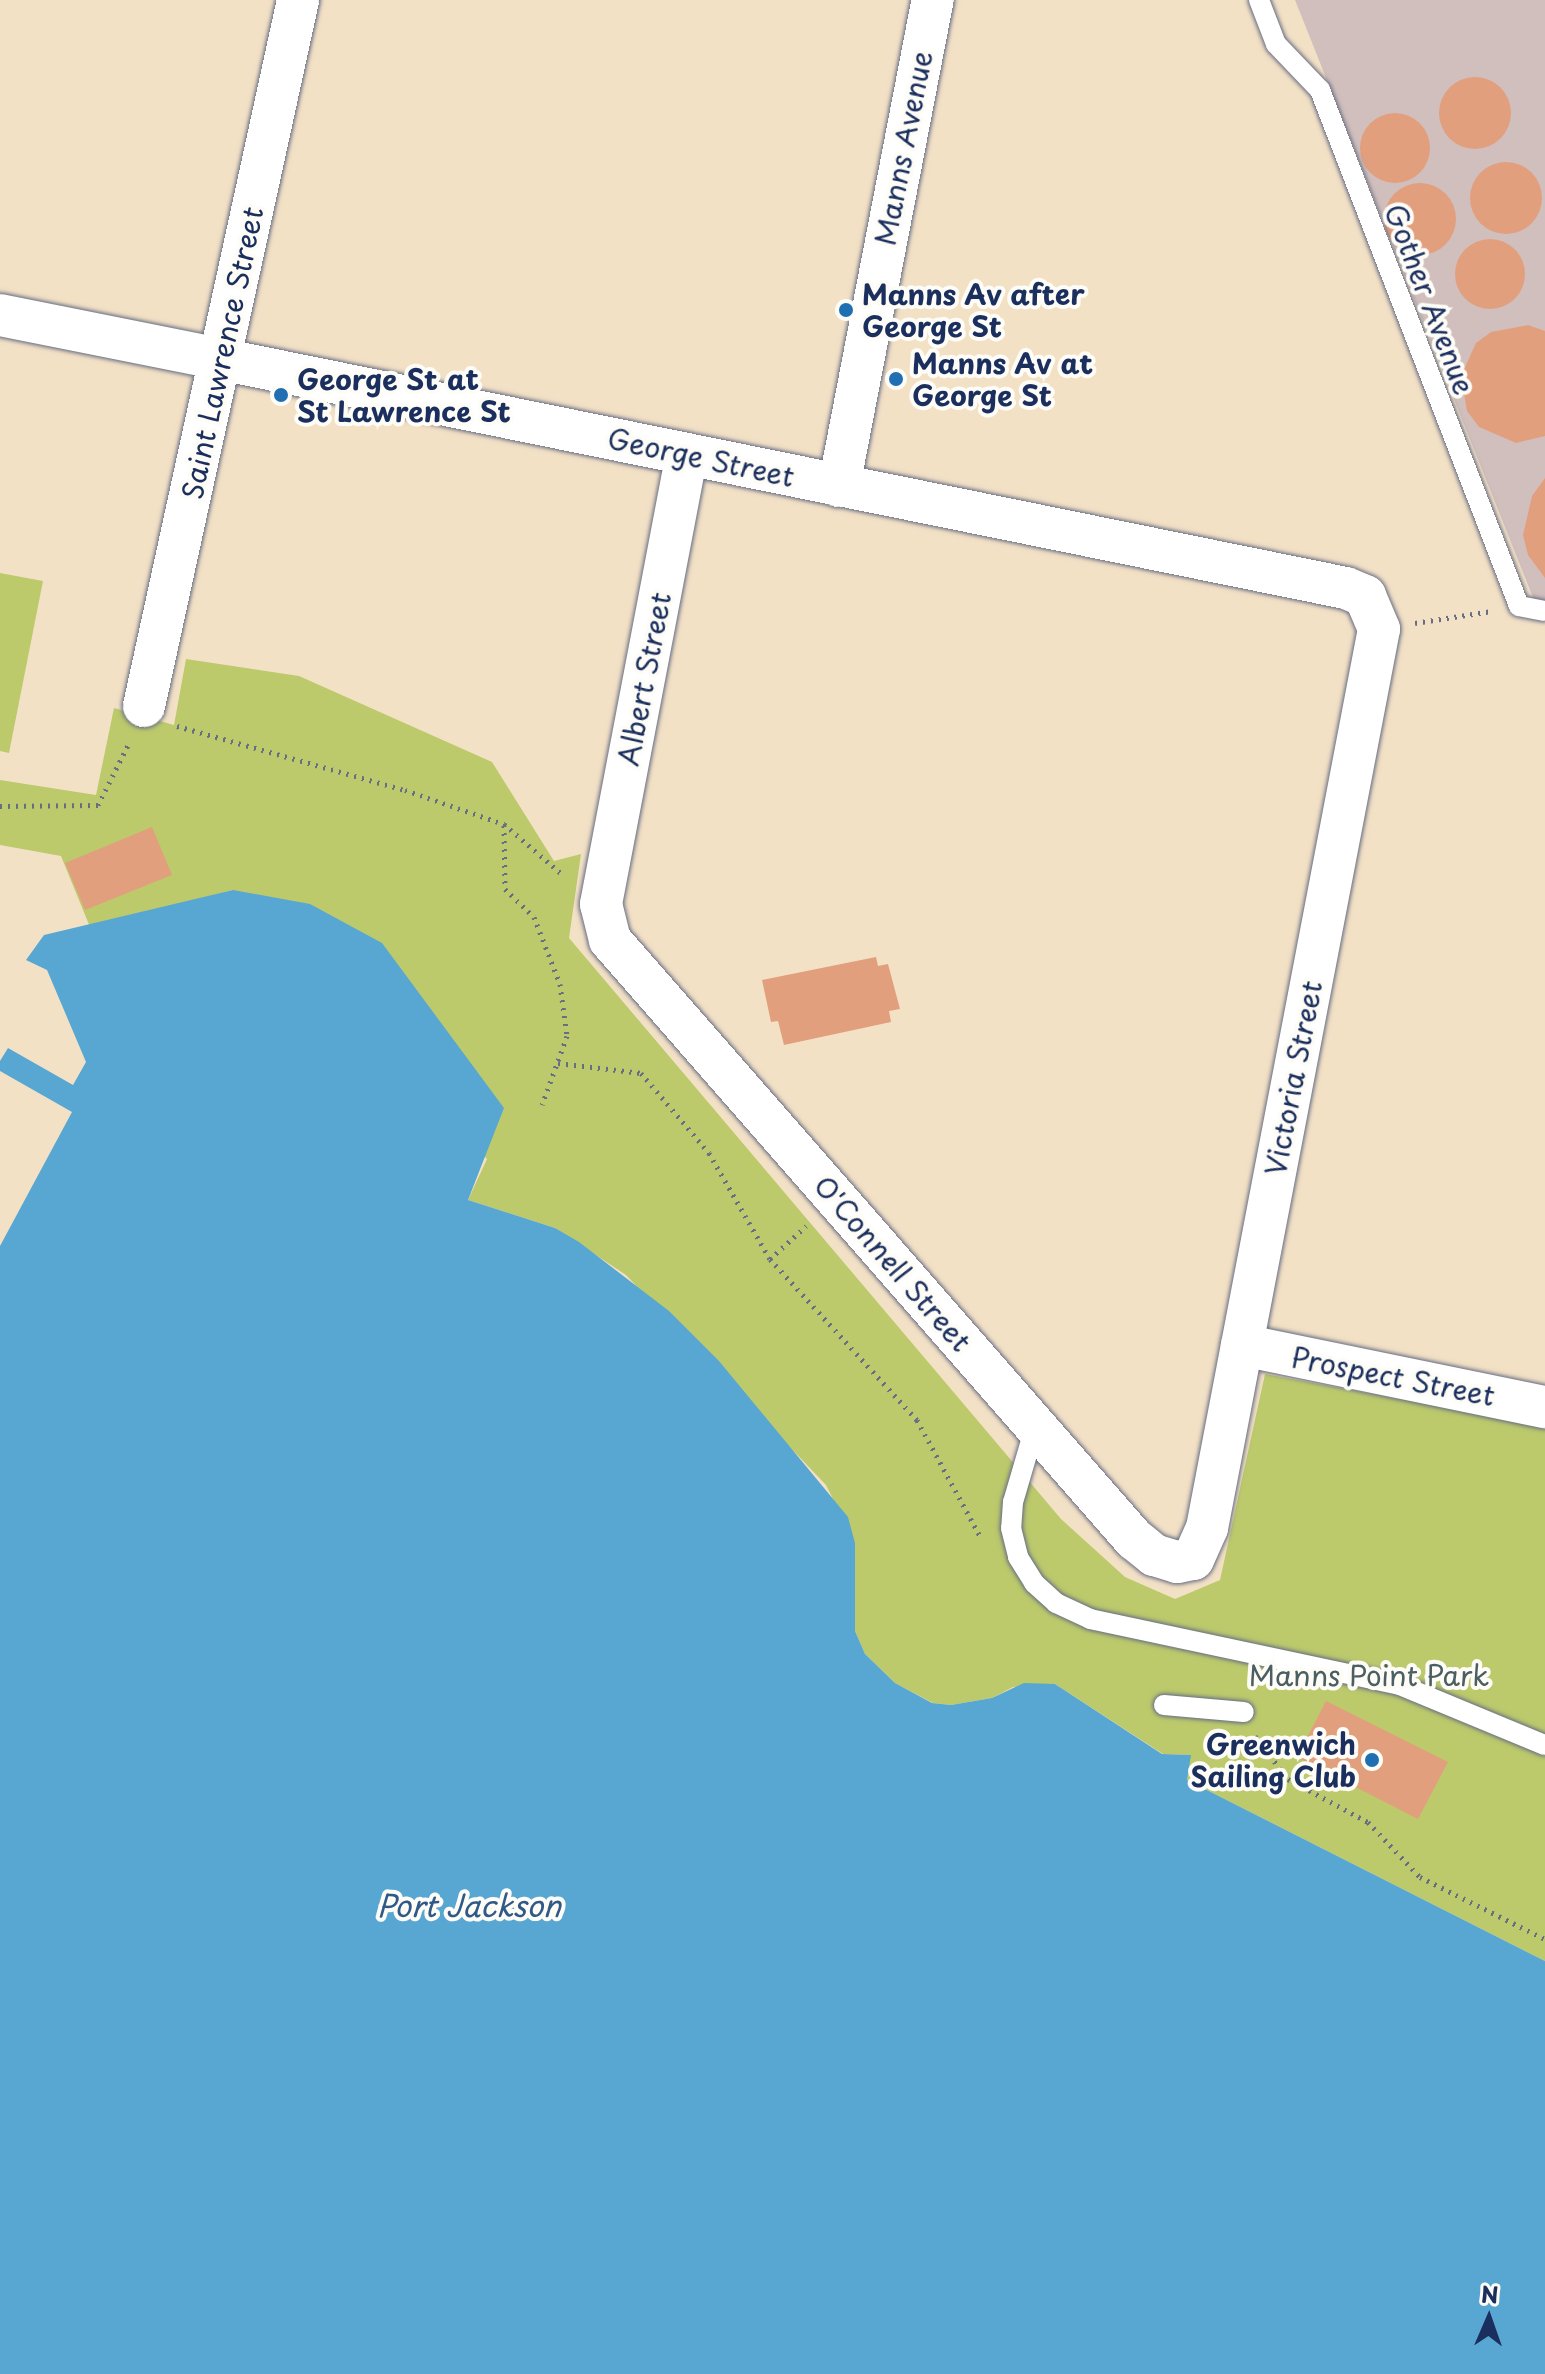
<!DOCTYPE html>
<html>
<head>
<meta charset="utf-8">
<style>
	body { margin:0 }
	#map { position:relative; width:1545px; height:2374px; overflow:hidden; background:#f3e1c6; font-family:"Playpen Sans",sans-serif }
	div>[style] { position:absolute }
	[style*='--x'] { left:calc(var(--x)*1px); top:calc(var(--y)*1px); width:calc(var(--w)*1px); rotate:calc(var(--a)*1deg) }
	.industrial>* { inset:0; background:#d1bfbd }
	.green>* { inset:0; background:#bcca6c }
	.water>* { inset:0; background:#58a7d2 }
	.building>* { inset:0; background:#e29f7d }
	.round { border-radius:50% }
	.path>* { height:5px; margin-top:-2.5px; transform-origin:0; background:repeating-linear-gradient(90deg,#676d82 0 2px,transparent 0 8px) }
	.roads { filter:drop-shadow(0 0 2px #676d82) drop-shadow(0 0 2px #676d82) }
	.service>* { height:20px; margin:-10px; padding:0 10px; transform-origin:10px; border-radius:10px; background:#fff }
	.minor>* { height:42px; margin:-21px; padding:0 21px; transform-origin:21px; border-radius:21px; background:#fff }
	.dots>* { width:22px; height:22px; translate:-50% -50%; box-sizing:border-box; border:4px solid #fdfcf7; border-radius:50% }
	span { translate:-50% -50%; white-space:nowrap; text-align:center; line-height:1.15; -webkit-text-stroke:8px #fdfcf7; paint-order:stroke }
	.street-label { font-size:28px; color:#1b2f5e }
	.poi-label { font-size:28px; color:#1b2f5e; font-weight:700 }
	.left { translate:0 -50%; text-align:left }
	.right { translate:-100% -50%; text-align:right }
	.park-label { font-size:28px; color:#4b5e62 }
	.water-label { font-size:30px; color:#305987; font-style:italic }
	.north { position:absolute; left:1449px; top:2278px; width:80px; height:80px; -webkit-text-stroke:6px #fdfcf7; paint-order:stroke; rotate:2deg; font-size:22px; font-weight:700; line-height:32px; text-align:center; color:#1b2f5e }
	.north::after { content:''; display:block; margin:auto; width:28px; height:36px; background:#1b2f5e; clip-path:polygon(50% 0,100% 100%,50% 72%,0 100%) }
</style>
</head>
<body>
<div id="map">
	<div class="industrial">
		<i style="clip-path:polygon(1295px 0,1545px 0,1545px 603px,1534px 600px)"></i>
	</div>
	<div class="green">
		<i style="clip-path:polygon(0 573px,43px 581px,9px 753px,0 751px)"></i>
		<i style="clip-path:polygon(186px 659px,299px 676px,492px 762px,554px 861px,581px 854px,569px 938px,1061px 1519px,1125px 1577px,1175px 1599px,1220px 1580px,1265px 1374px,1545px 1426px,1545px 1961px,1187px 1780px,1190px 1755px,1163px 1754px,1055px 1684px,1013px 1687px,992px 1698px,951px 1705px,933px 1703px,895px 1683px,865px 1654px,855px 1631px,855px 1543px,826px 1485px,626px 1275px,555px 1228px,468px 1200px,487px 1159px,233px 890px,90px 927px,61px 856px,0 845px,0 780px,96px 795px,114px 708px,174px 725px)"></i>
	</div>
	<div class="water">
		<i style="clip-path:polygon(233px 890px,310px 904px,382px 943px,504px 1108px,468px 1200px,555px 1228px,579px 1242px,669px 1311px,719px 1361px,848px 1517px,855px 1543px,855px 1631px,865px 1654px,895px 1683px,932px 1703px,951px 1705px,992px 1698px,1024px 1683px,1055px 1684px,1162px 1754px,1191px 1755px,1187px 1780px,1545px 1961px,1545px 2374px,0 2374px,0 1246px,72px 1112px,0 1071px,0 1061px,8px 1048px,73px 1085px,86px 1062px,47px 970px,26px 960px,44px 935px)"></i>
	</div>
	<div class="building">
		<i class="round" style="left:1439px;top:77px;width:72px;height:72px"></i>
		<i class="round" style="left:1360px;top:113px;width:70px;height:70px"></i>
		<i class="round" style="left:1470px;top:162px;width:72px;height:72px"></i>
		<i class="round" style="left:1384px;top:183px;width:72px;height:72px"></i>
		<i class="round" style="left:1455px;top:239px;width:70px;height:70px"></i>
		<i style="clip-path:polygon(1528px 325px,1545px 331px,1545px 436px,1516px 443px,1479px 427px,1467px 411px,1461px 376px,1476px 343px,1491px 332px)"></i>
		<i style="clip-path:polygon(1545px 478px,1545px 578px,1528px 555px,1523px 535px,1532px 496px)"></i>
		<i style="clip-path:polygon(152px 827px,172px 875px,85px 910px,65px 863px)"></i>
		<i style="clip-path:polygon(876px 957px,878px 966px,888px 964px,900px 1009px,889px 1011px,891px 1022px,784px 1045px,778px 1021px,771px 1022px,762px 980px)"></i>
		<i style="clip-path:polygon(1326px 1701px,1448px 1762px,1418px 1819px,1297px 1757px)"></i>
	</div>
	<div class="path">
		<i style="--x:1415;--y:623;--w:78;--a:-8.9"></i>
		<i style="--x:177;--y:726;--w:237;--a:15.7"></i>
		<i style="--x:405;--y:790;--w:105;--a:19"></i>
		<i style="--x:504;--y:824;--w:79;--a:40.9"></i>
		<i style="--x:0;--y:806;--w:98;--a:-0.6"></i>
		<i style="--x:98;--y:805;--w:69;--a:-63.4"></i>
		<i style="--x:504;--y:825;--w:64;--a:89.1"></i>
		<i style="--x:505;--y:889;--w:40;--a:44"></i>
		<i style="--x:534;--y:917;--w:72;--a:68.8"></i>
		<i style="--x:560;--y:984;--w:52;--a:82.3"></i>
		<i style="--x:567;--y:1036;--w:73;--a:109.9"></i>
		<i style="--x:558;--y:1063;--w:84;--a:6.9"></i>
		<i style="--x:641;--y:1073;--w:105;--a:49.6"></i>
		<i style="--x:709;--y:1153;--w:122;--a:60.1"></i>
		<i style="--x:770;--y:1259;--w:218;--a:47.6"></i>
		<i style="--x:917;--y:1420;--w:134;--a:61.5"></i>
		<i style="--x:770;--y:1259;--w:49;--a:-42.5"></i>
		<i style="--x:1255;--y:1736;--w:54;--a:52.5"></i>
		<i style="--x:1288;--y:1779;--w:91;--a:28.3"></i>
		<i style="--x:1368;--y:1822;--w:76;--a:46.6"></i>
		<i style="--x:1420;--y:1877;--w:140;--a:26.4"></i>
	</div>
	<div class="roads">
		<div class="service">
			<i style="--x:1259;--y:0;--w:47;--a:68.9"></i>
			<i style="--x:1276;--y:44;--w:64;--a:46.3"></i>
			<i style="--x:1320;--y:90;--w:553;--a:68.91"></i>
			<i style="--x:1519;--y:606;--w:26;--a:11"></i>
			<i style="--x:1035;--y:1427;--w:78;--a:106.3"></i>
			<i style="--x:1013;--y:1502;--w:26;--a:94"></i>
			<i style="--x:1011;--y:1528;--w:30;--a:76"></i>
			<i style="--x:1018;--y:1557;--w:31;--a:58"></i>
			<i style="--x:1034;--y:1583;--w:30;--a:42"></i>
			<i style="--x:1056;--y:1603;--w:38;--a:25"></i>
			<i style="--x:1090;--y:1619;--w:317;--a:12"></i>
			<i style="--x:1400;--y:1685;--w:157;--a:22.5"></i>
			<i style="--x:1164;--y:1705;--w:80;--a:5"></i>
		</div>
		<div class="minor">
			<i style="--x:0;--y:315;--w:224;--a:11.3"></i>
			<i style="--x:220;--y:359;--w:1149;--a:11.5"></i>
			<i style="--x:1346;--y:588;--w:21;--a:23"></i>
			<i style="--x:1365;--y:596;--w:36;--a:67"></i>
			<i style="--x:1379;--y:629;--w:915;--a:100.83"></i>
			<i style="--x:1207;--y:1528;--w:34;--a:114"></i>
			<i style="--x:1193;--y:1559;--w:16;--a:169"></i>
			<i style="--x:1177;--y:1562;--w:24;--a:-163"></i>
			<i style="--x:1154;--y:1555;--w:26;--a:-141"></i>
			<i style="--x:1134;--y:1539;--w:796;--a:-131.18"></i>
			<i style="--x:610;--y:940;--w:37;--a:-104"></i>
			<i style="--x:601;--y:904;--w:458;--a:-79.2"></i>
			<i style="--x:839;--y:486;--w:495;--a:-79.1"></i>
			<i style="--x:144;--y:706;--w:723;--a:-77.69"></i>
			<i style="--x:1242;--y:1345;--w:309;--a:11.6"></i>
		</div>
	</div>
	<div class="dots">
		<i style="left:846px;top:310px;background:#1f6fb2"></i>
		<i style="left:896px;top:379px;background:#1f6fb2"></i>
		<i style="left:281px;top:395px;background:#1f6fb2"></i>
		<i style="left:1372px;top:1760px;background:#1f6fb2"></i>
	</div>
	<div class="street-label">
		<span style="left:903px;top:148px;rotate:-79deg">Manns Avenue</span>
		<span style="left:1430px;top:299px;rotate:69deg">Gother Avenue</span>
		<span style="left:222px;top:353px;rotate:-78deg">Saint Lawrence Street</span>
		<span style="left:701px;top:457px;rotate:12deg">George Street</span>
		<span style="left:644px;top:679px;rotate:-79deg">Albert Street</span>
		<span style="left:1293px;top:1078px;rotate:-79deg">Victoria Street</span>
		<span style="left:893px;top:1263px;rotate:49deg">O'Connell Street</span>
		<span style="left:1393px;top:1376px;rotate:11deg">Prospect Street</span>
	</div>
	<div class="poi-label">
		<span class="left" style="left:862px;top:310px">Manns Av after<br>George St</span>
		<span class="left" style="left:912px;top:379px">Manns Av at<br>George St</span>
		<span class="left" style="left:297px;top:395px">George St at<br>St Lawrence St</span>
		<span class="right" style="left:1356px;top:1760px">Greenwich<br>Sailing Club</span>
	</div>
	<div class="park-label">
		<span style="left:1369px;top:1675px">Manns Point Park</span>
	</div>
	<div class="water-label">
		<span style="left:469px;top:1905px">Port Jackson</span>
	</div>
	<div class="north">N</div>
</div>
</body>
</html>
